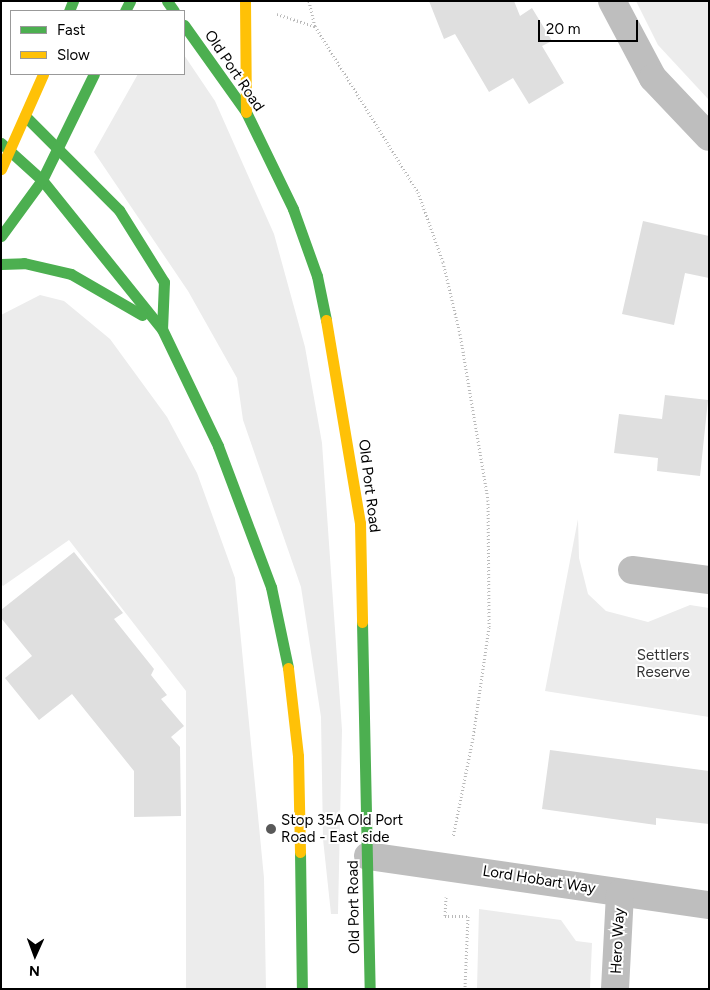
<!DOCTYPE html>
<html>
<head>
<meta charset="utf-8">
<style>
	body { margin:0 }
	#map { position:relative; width:710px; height:990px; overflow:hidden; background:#fff; font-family:Figtree,sans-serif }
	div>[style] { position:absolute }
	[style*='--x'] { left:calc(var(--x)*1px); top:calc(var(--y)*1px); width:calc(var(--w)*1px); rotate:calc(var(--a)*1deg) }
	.green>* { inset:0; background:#ececec }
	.building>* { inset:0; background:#dfdfdf }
	.path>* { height:3px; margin-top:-1.5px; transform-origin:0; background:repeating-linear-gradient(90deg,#b9b9b9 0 1px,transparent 0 3.5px) }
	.street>* { height:28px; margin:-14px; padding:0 14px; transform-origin:14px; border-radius:14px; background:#bebebe }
	.fast>* { height:11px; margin:-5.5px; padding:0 5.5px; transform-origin:5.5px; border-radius:5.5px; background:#4caf50 }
	.slow>* { height:11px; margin:-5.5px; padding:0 5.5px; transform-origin:5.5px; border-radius:5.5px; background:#ffc107 }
	.dots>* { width:14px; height:14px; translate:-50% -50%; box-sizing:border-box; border:2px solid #fff; border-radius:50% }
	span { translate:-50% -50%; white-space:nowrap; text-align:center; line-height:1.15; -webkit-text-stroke:4px #fff; paint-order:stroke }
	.street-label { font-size:15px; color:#000 }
	.park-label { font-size:15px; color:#333 }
	.poi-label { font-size:15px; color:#000 }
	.left { translate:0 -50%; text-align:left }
	.frame { position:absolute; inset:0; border:2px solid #000; pointer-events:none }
	.legend { position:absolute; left:10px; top:10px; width:175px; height:65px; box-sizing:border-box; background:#fff; border:1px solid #999; margin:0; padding:6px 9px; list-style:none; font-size:15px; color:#000 }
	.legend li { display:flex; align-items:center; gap:10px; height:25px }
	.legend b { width:25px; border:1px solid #999 }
	.north { position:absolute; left:10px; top:930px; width:50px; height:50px; -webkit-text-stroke:4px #fff; paint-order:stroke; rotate:182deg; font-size:14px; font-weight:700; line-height:20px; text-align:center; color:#000 }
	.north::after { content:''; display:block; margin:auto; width:18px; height:22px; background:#000; clip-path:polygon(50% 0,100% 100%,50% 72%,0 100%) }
	.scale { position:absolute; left:538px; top:20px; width:100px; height:22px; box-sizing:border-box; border:2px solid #000; border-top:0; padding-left:6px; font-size:15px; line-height:18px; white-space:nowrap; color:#000; -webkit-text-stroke:4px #fff; paint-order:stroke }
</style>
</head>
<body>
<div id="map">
	<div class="green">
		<i style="clip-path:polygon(636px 1px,709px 1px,709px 100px,658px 45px)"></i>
		<i style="clip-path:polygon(184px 55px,215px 101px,274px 234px,305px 347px,322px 443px,342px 730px,338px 914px,331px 914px,323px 839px,321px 717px,301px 587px,243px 420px,237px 378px,188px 291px,94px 152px,138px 74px,184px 74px)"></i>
		<i style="clip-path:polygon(40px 295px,64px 301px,110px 339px,167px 417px,197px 473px,235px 578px,264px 878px,266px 989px,186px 989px,186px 691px,69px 540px,3px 586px,1px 584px,1px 315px)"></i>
		<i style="clip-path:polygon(578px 519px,579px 558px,588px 594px,606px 611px,648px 622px,690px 605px,709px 608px,709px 717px,545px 691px)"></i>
		<i style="clip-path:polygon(479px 909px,561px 920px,576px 941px,592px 943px,590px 989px,477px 989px)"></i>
	</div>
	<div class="building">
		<i style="clip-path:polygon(429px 1px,514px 1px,520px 16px,532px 8px,552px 41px,542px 46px,564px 83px,529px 104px,513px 78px,489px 92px,455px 34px,444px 39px)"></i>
		<i style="clip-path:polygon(643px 221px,709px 236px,709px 278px,685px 273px,674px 325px,622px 314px)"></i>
		<i style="clip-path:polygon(665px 395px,708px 400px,700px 476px,657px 471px,658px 458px,614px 453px,619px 414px,662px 419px)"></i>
		<i style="clip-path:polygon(74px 552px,123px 613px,114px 619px,154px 669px,151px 675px,167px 695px,161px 699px,184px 726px,171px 737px,180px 747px,181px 816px,134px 817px,134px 771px,72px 694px,39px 720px,5px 678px,32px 656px,1px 618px,1px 610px)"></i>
		<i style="clip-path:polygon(550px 750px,709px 771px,709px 824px,656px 818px,656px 825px,542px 809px)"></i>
	</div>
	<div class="path">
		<i style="--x:309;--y:1;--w:26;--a:77"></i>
		<i style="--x:315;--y:26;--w:195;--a:58.2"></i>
		<i style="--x:418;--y:192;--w:74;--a:70.3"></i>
		<i style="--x:443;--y:262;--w:74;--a:76.7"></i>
		<i style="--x:460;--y:334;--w:168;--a:80.4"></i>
		<i style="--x:488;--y:500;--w:127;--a:89.5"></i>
		<i style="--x:489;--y:627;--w:112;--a:98.2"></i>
		<i style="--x:473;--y:738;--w:101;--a:101.4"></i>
		<i style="--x:277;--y:14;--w:40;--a:18"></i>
		<i style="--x:446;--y:897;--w:19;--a:93"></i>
		<i style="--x:445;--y:916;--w:23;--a:0"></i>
		<i style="--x:468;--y:916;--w:73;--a:92.4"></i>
	</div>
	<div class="street">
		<i style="--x:612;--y:1;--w:87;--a:62"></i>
		<i style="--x:653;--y:78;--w:81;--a:46.5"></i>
		<i style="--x:632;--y:570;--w:78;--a:7.4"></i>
		<i style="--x:368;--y:856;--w:345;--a:8.2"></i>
		<i style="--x:615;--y:989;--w:96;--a:-87"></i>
	</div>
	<div class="fast">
		<i style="--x:167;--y:1;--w:12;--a:55"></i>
		<i style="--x:69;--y:11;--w:11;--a:-68"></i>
		<i style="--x:125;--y:11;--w:11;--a:-63"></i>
		<i style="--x:184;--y:25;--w:107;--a:54.5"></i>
		<i style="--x:246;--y:112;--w:108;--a:64.1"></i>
		<i style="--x:293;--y:209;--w:71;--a:70.3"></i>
		<i style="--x:317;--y:276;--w:45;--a:78.4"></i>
		<i style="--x:25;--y:116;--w:133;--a:45"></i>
		<i style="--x:119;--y:210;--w:85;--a:58"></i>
		<i style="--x:164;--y:282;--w:47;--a:92.4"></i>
		<i style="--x:1;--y:143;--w:55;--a:42.1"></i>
		<i style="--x:42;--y:180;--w:191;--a:51.2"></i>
		<i style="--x:162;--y:329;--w:130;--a:64.4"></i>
		<i style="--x:218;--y:446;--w:151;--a:69.4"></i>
		<i style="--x:271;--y:587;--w:83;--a:78.1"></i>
		<i style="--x:1;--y:236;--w:69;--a:-53.8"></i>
		<i style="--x:42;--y:180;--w:118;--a:-63.9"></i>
		<i style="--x:1;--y:264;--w:23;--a:-2"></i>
		<i style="--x:24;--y:263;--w:48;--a:13.2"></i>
		<i style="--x:71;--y:274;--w:82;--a:30"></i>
		<i style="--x:362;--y:622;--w:367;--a:88.8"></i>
		<i style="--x:300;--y:852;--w:137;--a:89.2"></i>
	</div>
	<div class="slow">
		<i style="--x:245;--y:1;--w:111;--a:89.5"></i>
		<i style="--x:1;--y:169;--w:104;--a:-66.1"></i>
		<i style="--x:326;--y:320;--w:206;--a:80.5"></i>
		<i style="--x:360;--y:523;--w:99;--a:88.8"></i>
		<i style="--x:288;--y:668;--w:89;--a:83.5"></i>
		<i style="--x:298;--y:756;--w:96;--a:88.8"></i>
	</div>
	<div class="dots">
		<i style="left:271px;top:829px;background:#595959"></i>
	</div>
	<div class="street-label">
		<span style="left:234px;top:71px;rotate:56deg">Old Port Road</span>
		<span style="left:369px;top:486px;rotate:83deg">Old Port Road</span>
		<span style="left:539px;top:880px;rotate:9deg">Lord Hobart Way</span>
		<span style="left:354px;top:907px;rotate:-91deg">Old Port Road</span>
		<span style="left:618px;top:941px;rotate:-87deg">Hero Way</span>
	</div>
	<div class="park-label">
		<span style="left:663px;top:664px">Settlers<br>Reserve</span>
	</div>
	<div class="poi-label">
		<span class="left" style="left:281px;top:829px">Stop 35A Old Port<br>Road - East side</span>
	</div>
	<div class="frame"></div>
	<ul class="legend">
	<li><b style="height:6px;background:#4caf50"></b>Fast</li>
	<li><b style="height:6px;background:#ffc107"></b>Slow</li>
	</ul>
	<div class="north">N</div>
	<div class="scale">20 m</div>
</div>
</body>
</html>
